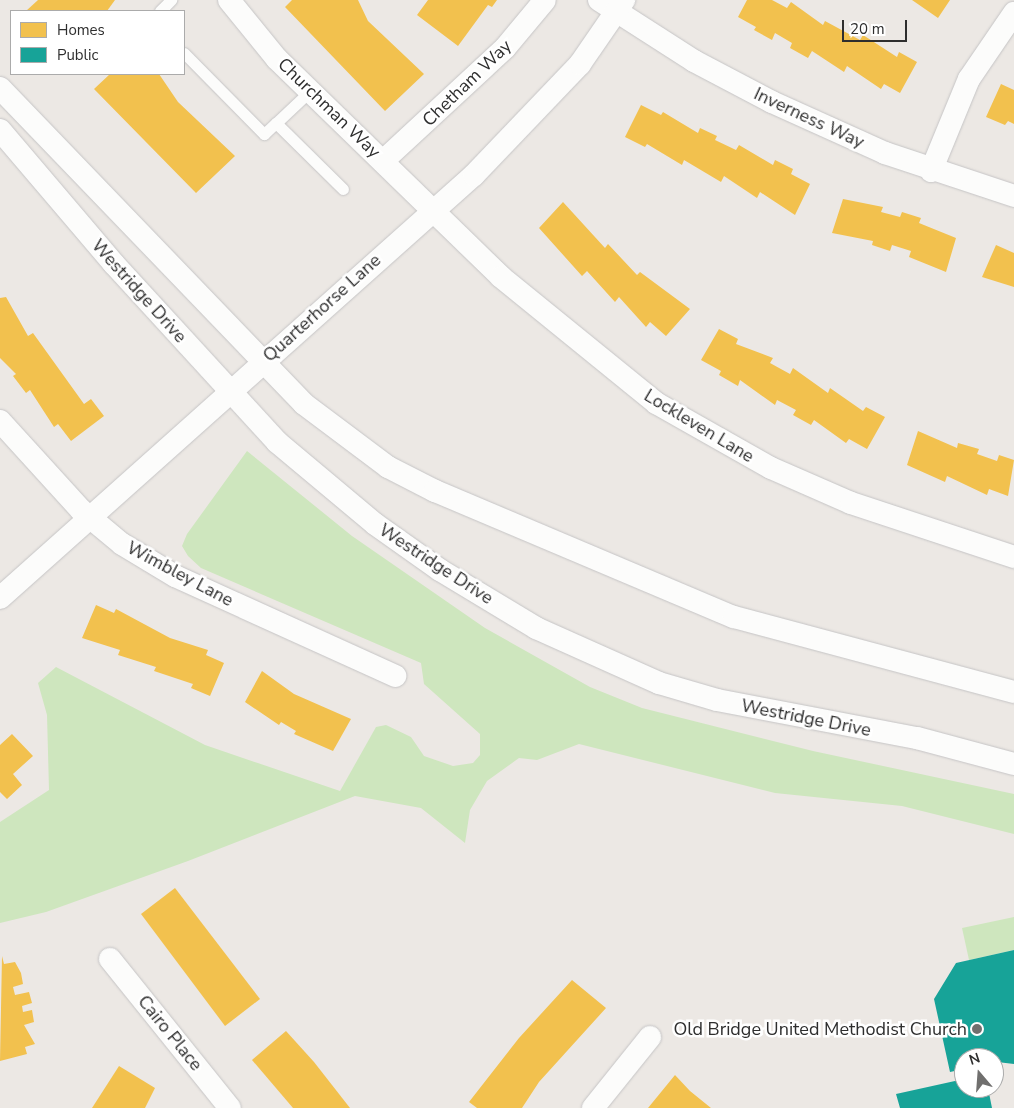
<!DOCTYPE html>
<html>
<head>
<meta charset="utf-8">
<style>
	body { margin:0 }
	#map { position:relative; width:1014px; height:1108px; overflow:hidden; background:#ece8e4; font-family:"Nunito Sans",sans-serif }
	div>[style] { position:absolute }
	[style*='--x'] { left:calc(var(--x)*1px); top:calc(var(--y)*1px); width:calc(var(--w)*1px); rotate:calc(var(--a)*1deg) }
	.green>* { inset:0; background:#cee6be }
	.homes>* { inset:0; background:#f2c14e }
	.public>* { inset:0; background:#17a398 }
	.roads { filter:drop-shadow(0 0 1px #c5c4c5) drop-shadow(0 0 1px #c5c4c5) }
	.service>* { height:11px; margin:-5.5px; padding:0 5.5px; transform-origin:5.5px; border-radius:5.5px; background:#fcfcfb }
	.minor>* { height:22px; margin:-11px; padding:0 11px; transform-origin:11px; border-radius:11px; background:#fcfcfb }
	.dots>* { width:14px; height:14px; translate:-50% -50%; box-sizing:border-box; border:2px solid #fff; border-radius:50% }
	span { translate:-50% -50%; white-space:nowrap; text-align:center; line-height:1.15; -webkit-text-stroke:5px #fff; paint-order:stroke }
	.street-label { font-size:18px; color:#2e2e2e }
	.poi-label { font-size:18px; color:#2e2e2e }
	.right { translate:-100% -50%; text-align:right }
	.legend { position:absolute; left:10px; top:10px; width:175px; height:65px; box-sizing:border-box; background:#fff; border:1px solid #ababab; margin:0; padding:6px 9px; list-style:none; font-size:15px; color:#2e2e2e }
	.legend li { display:flex; align-items:center; gap:10px; height:25px }
	.legend b { width:25px; border:1px solid #ababab }
	.north { position:absolute; left:954px; top:1048px; width:50px; height:50px; box-sizing:border-box; background:#fff; border:1px solid #ababab; border-radius:50%; rotate:342deg; font-size:14px; font-weight:700; line-height:20px; text-align:center; color:#2e2e2e }
	.north::after { content:''; display:block; margin:auto; width:18px; height:22px; background:#706f6e; clip-path:polygon(50% 0,100% 100%,50% 72%,0 100%) }
	.scale { position:absolute; left:842px; top:20px; width:65px; height:22px; box-sizing:border-box; border:2px solid #2e2e2e; border-top:0; padding-left:6px; font-size:15px; line-height:18px; white-space:nowrap; color:#2e2e2e; -webkit-text-stroke:4px #fff; paint-order:stroke }
</style>
</head>
<body>
<div id="map">
	<div class="green">
		<i style="clip-path:polygon(247px 451px,352px 536px,485px 628px,590px 687px,642px 708px,813px 751px,1014px 794px,1014px 834px,902px 806px,775px 793px,579px 744px,537px 760px,519px 758px,487px 781px,470px 810px,465px 843px,421px 808px,355px 796px,188px 861px,46px 912px,0 923px,0 822px,49px 790px,47px 715px,38px 683px,56px 667px,205px 745px,340px 791px,376px 727px,386px 725px,411px 737px,424px 756px,453px 766px,473px 763px,480px 755px,480px 734px,424px 684px,421px 663px,201px 568px,188px 556px,182px 546px,187px 534px)"></i>
		<i style="clip-path:polygon(1014px 917px,1014px 950px,969px 960px,962px 928px)"></i>
	</div>
	<div class="homes">
		<i style="clip-path:polygon(38px 0,115px 0,107px 11px,26px 11px)"></i>
		<i style="clip-path:polygon(292px 0,358px 0,368px 21px,424px 74px,385px 111px,285px 7px)"></i>
		<i style="clip-path:polygon(428px 0,497px 0,492px 7px,488px 5px,458px 46px,417px 15px)"></i>
		<i style="clip-path:polygon(747px 0,772px 0,787px 8px,791px 2px,823px 25px,825px 21px,860px 40px,863px 35px,897px 57px,899px 52px,917px 62px,900px 93px,884px 84px,881px 89px,847px 66px,844px 72px,812px 51px,808px 58px,790px 48px,792px 43px,775px 33px,772px 40px,754px 30px,756px 27px,738px 17px)"></i>
		<i style="clip-path:polygon(912px 0,955px 0,950px 0,938px 18px)"></i>
		<i style="clip-path:polygon(110px 74px,159px 74px,178px 102px,235px 156px,196px 193px,94px 89px)"></i>
		<i style="clip-path:polygon(1001px 84px,1014px 90px,1014px 124px,1008px 121px,1005px 125px,986px 117px)"></i>
		<i style="clip-path:polygon(641px 105px,661px 115px,663px 112px,698px 133px,700px 128px,717px 136px,715px 140px,736px 150px,739px 145px,773px 165px,775px 160px,793px 169px,791px 174px,810px 184px,795px 215px,760px 192px,757px 198px,724px 176px,721px 182px,684px 160px,682px 165px,647px 144px,645px 147px,625px 137px)"></i>
		<i style="clip-path:polygon(843px 199px,883px 207px,881px 212px,900px 217px,902px 212px,921px 218px,919px 223px,956px 238px,946px 272px,909px 257px,911px 251px,892px 245px,890px 251px,872px 245px,873px 241px,832px 233px)"></i>
		<i style="clip-path:polygon(563px 202px,605px 248px,608px 244px,637px 275px,640px 272px,690px 309px,666px 336px,650px 322px,646px 327px,619px 297px,615px 302px,587px 271px,582px 276px,539px 228px)"></i>
		<i style="clip-path:polygon(996px 245px,1014px 253px,1014px 287px,982px 277px)"></i>
		<i style="clip-path:polygon(6px 297px,28px 336px,33px 333px,84px 404px,91px 399px,104px 416px,71px 441px,58px 424px,54px 427px,30px 390px,26px 393px,13px 376px,16px 374px,0 358px,0 298px)"></i>
		<i style="clip-path:polygon(719px 329px,738px 339px,736px 344px,773px 358px,770px 363px,790px 374px,793px 368px,828px 393px,830px 388px,863px 411px,866px 407px,885px 417px,867px 449px,849px 439px,846px 443px,814px 420px,811px 425px,793px 415px,796px 410px,777px 400px,775px 405px,740px 380px,738px 386px,719px 375px,721px 371px,701px 360px)"></i>
		<i style="clip-path:polygon(918px 431px,957px 448px,958px 443px,979px 449px,977px 454px,997px 461px,999px 455px,1014px 460px,1008px 496px,989px 489px,987px 495px,947px 476px,945px 482px,907px 465px)"></i>
		<i style="clip-path:polygon(96px 605px,114px 613px,116px 609px,170px 638px,208px 650px,206px 655px,224px 663px,210px 696px,191px 688px,193px 684px,154px 671px,156px 667px,118px 655px,120px 650px,82px 638px)"></i>
		<i style="clip-path:polygon(262px 671px,294px 694px,351px 719px,333px 751px,294px 734px,296px 731px,281px 722px,279px 725px,245px 702px)"></i>
		<i style="clip-path:polygon(12px 734px,33px 756px,13px 774px,22px 785px,7px 799px,0 792px,0 745px)"></i>
		<i style="clip-path:polygon(175px 888px,260px 999px,225px 1026px,141px 914px)"></i>
		<i style="clip-path:polygon(2px 956px,4px 964px,15px 962px,21px 973px,23px 984px,13px 987px,15px 995px,29px 992px,32px 1003px,22px 1006px,23px 1012px,32px 1010px,34px 1022px,24px 1025px,35px 1044px,25px 1047px,27px 1054px,0 1061px)"></i>
		<i style="clip-path:polygon(572px 980px,606px 1008px,539px 1082px,522px 1108px,477px 1108px,469px 1102px,519px 1038px)"></i>
		<i style="clip-path:polygon(286px 1031px,314px 1062px,350px 1108px,293px 1108px,252px 1060px)"></i>
		<i style="clip-path:polygon(119px 1066px,155px 1088px,145px 1108px,92px 1108px)"></i>
		<i style="clip-path:polygon(675px 1075px,690px 1091px,711px 1108px,648px 1108px)"></i>
	</div>
	<div class="public">
		<i style="clip-path:polygon(1014px 950px,1014px 1064px,964px 1058px,964px 1069px,950px 1072px,934px 999px,956px 963px)"></i>
		<i style="clip-path:polygon(964px 1079px,964px 1088px,988px 1088px,992px 1108px,900px 1108px,896px 1094px)"></i>
	</div>
	<div class="roads">
		<div class="service">
			<i style="--x:160;--y:11;--w:16;--a:-45"></i>
			<i style="--x:184;--y:53;--w:114;--a:45.4"></i>
			<i style="--x:264;--y:134;--w:16;--a:-43"></i>
			<i style="--x:310;--y:91;--w:47;--a:136.7"></i>
			<i style="--x:276;--y:123;--w:94;--a:44.6"></i>
		</div>
		<div class="minor">
			<i style="--x:229;--y:0;--w:76;--a:50.9"></i>
			<i style="--x:277;--y:59;--w:313;--a:44.2"></i>
			<i style="--x:501;--y:277;--w:200;--a:39.1"></i>
			<i style="--x:656;--y:403;--w:132;--a:29.5"></i>
			<i style="--x:771;--y:468;--w:87;--a:23.6"></i>
			<i style="--x:851;--y:503;--w:172;--a:18.3"></i>
			<i style="--x:599;--y:0;--w:113;--a:32.7"></i>
			<i style="--x:694;--y:61;--w:88;--a:27.7"></i>
			<i style="--x:772;--y:102;--w:124;--a:24.3"></i>
			<i style="--x:885;--y:153;--w:136;--a:18.4"></i>
			<i style="--x:0;--y:88;--w:438;--a:46.1"></i>
			<i style="--x:304;--y:404;--w:105;--a:36.9"></i>
			<i style="--x:388;--y:467;--w:53;--a:27.1"></i>
			<i style="--x:435;--y:491;--w:324;--a:22.9"></i>
			<i style="--x:734;--y:617;--w:290;--a:15"></i>
			<i style="--x:0;--y:130;--w:176;--a:49.6"></i>
			<i style="--x:114;--y:264;--w:241;--a:47.5"></i>
			<i style="--x:277;--y:442;--w:128;--a:39.9"></i>
			<i style="--x:375;--y:524;--w:80;--a:35.3"></i>
			<i style="--x:440;--y:570;--w:112;--a:31.1"></i>
			<i style="--x:536;--y:628;--w:135;--a:24.1"></i>
			<i style="--x:659;--y:683;--w:60;--a:16.3"></i>
			<i style="--x:717;--y:700;--w:204;--a:10.8"></i>
			<i style="--x:917;--y:738;--w:100;--a:15"></i>
			<i style="--x:383;--y:161;--w:166;--a:-42.8"></i>
			<i style="--x:505;--y:48;--w:62;--a:-50.2"></i>
			<i style="--x:931;--y:171;--w:100;--a:-67.6"></i>
			<i style="--x:969;--y:79;--w:80;--a:-55.7"></i>
			<i style="--x:0;--y:421;--w:120;--a:47.7"></i>
			<i style="--x:81;--y:510;--w:53;--a:39.7"></i>
			<i style="--x:122;--y:544;--w:62;--a:31.1"></i>
			<i style="--x:175;--y:576;--w:242;--a:24.4"></i>
			<i style="--x:0;--y:598;--w:635;--a:-41.75"></i>
			<i style="--x:474;--y:175;--w:153;--a:-46.3"></i>
			<i style="--x:580;--y:64;--w:78;--a:-55.5"></i>
			<i style="--x:110;--y:959;--w:191;--a:51.2"></i>
			<i style="--x:593;--y:1108;--w:91;--a:-51.2"></i>
		</div>
	</div>
	<div class="dots">
		<i style="left:977px;top:1029px;background:#706f6e"></i>
	</div>
	<div class="street-label">
		<span style="left:467px;top:83px;rotate:-44deg">Chetham Way</span>
		<span style="left:329px;top:108px;rotate:44deg">Churchman Way</span>
		<span style="left:809px;top:118px;rotate:25deg">Inverness Way</span>
		<span style="left:139px;top:291px;rotate:48deg">Westridge Drive</span>
		<span style="left:322px;top:308px;rotate:-42deg">Quarterhorse Lane</span>
		<span style="left:699px;top:426px;rotate:31deg">Lockleven Lane</span>
		<span style="left:436px;top:564px;rotate:33deg">Westridge Drive</span>
		<span style="left:180px;top:574px;rotate:28deg">Wimbley Lane</span>
		<span style="left:806px;top:718px;rotate:11deg">Westridge Drive</span>
		<span style="left:170px;top:1033px;rotate:51deg">Cairo Place</span>
	</div>
	<div class="poi-label">
		<span class="right" style="left:967px;top:1029px">Old Bridge United Methodist Church</span>
	</div>
	<ul class="legend">
	<li><b style="height:14px;background:#f2c14e"></b>Homes</li>
	<li><b style="height:14px;background:#17a398"></b>Public</li>
	</ul>
	<div class="north">N</div>
	<div class="scale">20 m</div>
</div>
</body>
</html>
